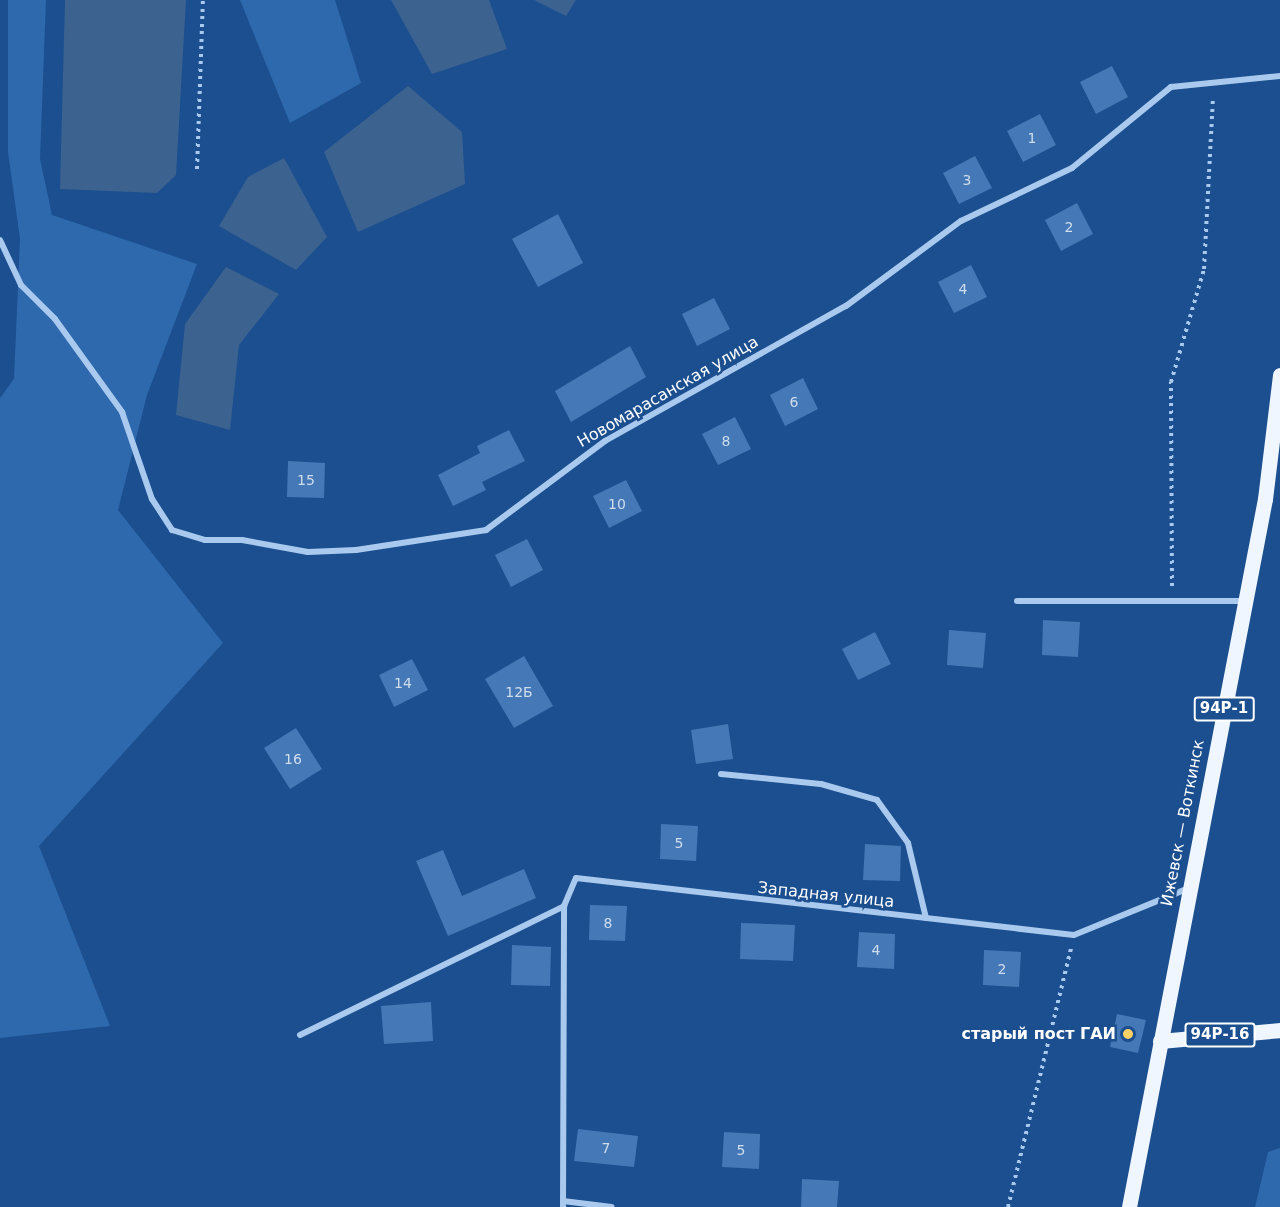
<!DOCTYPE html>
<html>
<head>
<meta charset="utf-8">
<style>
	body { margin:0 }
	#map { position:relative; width:1280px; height:1207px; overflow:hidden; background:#1b4f8f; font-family:"DejaVu Sans",sans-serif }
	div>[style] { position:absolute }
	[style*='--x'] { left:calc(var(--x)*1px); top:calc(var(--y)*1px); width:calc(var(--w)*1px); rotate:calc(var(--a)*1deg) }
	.green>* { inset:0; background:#2e69ad }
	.water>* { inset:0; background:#3c6290 }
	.building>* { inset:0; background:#4478b7 }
	.path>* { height:4px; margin-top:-2px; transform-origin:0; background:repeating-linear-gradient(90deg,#a9c9ee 0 3px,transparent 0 7.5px) }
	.minor>* { height:6px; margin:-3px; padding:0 3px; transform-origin:3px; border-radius:3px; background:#a9c9ee }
	.primary>* { height:15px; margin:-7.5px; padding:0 7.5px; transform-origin:7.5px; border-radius:7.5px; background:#f0f6ff }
	.dots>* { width:16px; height:16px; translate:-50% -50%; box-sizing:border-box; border:3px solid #1b4f8f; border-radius:50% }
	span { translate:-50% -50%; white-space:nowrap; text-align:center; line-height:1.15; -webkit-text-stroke:5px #1b4f8f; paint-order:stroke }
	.number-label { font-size:14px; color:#d0dded }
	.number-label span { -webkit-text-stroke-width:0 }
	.shield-label span { padding:2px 4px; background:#1b4f8f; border:2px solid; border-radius:4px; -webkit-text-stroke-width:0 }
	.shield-label { font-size:15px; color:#fff; font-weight:700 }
	.street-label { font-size:16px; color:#fff }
	.poi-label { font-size:16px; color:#fff; font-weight:700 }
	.right { translate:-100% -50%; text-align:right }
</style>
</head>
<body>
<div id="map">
	<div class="green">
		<i style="clip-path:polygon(8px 0,46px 0,40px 159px,52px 215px,197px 264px,147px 395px,118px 510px,223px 643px,39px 846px,110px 1026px,0 1038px,0 398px,14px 379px,20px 239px,8px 152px)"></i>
		<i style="clip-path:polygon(240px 0,335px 0,361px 83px,290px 123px)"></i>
		<i style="clip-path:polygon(1280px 1148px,1280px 1207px,1255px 1207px,1268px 1152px)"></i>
	</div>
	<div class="water">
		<i style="clip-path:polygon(65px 0,186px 0,176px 175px,157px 193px,60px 189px)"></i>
		<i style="clip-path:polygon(391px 0,489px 0,507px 49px,432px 74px)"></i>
		<i style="clip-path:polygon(534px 0,576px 0,566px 16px)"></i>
		<i style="clip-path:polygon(408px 86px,462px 132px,465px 184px,358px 232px,324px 152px)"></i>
		<i style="clip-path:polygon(284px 158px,327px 237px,296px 270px,219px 226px,248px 177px)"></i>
		<i style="clip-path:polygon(226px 267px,279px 294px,239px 345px,230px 430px,176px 415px,185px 324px)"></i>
	</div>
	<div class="building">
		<i style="clip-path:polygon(1112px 66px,1128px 97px,1096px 114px,1080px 82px)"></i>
		<i style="clip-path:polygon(1040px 114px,1056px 145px,1023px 162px,1007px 131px)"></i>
		<i style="clip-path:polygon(975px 156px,992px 188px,959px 204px,943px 173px)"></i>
		<i style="clip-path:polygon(1077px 203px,1093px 234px,1061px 251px,1045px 220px)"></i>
		<i style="clip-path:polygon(558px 214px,583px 263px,538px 287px,512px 239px)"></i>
		<i style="clip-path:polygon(971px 265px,987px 297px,954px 313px,938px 282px)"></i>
		<i style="clip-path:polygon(714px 298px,730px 329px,697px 346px,682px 314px)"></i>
		<i style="clip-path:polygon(630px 346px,646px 377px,571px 422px,555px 391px)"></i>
		<i style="clip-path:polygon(803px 378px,818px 409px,785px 426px,770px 395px)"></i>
		<i style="clip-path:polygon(735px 417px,751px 449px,718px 465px,702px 434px)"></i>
		<i style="clip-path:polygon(509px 430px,525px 461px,482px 482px,486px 490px,453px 506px,438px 475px,480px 453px,477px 446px)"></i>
		<i style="clip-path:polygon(288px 461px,325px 463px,324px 498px,287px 497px)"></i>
		<i style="clip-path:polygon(626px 480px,642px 511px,609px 528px,593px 496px)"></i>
		<i style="clip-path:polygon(527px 539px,543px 570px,511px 587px,495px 555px)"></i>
		<i style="clip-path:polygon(1043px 620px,1080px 622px,1078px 657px,1042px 655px)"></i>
		<i style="clip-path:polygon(949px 630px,986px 633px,983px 668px,947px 665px)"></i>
		<i style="clip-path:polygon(875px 632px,891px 664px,858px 680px,842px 649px)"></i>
		<i style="clip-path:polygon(524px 656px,553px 706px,514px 728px,485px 679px)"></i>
		<i style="clip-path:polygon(412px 659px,428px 690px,394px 707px,379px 675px)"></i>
		<i style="clip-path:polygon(728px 724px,733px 759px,696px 764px,691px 730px)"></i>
		<i style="clip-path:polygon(296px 728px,322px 769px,290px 789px,264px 748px)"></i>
		<i style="clip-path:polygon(661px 824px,698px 826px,696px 861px,660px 859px)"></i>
		<i style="clip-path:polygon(865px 844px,901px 846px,900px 881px,863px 880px)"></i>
		<i style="clip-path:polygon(443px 850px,462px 896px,524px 869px,536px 898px,448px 936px,416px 861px)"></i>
		<i style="clip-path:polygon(590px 905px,627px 906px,625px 941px,589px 940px)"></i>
		<i style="clip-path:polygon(741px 923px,795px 925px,793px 961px,740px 959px)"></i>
		<i style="clip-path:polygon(859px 932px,895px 934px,894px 969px,857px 967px)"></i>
		<i style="clip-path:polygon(512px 945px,551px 947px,550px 986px,511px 985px)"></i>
		<i style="clip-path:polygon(984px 950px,1021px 952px,1019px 987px,983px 985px)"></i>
		<i style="clip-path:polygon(431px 1002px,433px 1041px,384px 1044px,381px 1006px)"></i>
		<i style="clip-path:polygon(1117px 1014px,1146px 1020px,1138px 1053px,1110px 1047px)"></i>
		<i style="clip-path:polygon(578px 1129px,638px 1136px,634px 1167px,574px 1161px)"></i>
		<i style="clip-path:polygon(724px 1132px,760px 1134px,759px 1169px,722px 1167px)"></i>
		<i style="clip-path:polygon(802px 1179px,839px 1181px,837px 1207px,801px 1207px)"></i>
	</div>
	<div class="path">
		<i style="--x:197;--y:169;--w:169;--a:-88"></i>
		<i style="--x:1172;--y:586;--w:204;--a:-90.3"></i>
		<i style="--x:1171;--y:382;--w:118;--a:-73.7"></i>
		<i style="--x:1204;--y:269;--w:171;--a:-87"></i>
		<i style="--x:1008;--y:1207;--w:267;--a:-76.3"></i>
	</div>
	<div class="minor">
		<i style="--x:0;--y:240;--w:50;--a:65"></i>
		<i style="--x:21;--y:285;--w:48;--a:45"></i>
		<i style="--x:55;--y:319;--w:115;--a:54.2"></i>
		<i style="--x:122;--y:412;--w:92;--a:71"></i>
		<i style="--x:152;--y:499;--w:37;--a:57"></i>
		<i style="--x:172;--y:530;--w:34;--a:17"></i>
		<i style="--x:205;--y:540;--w:37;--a:0"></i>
		<i style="--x:242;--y:540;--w:67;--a:10.3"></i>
		<i style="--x:308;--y:552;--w:48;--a:-2.4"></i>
		<i style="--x:356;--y:550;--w:132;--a:-8.7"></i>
		<i style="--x:486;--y:530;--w:149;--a:-36.8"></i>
		<i style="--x:605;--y:441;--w:276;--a:-29.3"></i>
		<i style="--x:846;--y:306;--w:143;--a:-36.5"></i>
		<i style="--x:961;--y:221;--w:123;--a:-25.5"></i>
		<i style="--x:1072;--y:168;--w:128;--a:-39.3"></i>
		<i style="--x:1171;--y:87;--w:110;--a:-5.8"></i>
		<i style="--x:1017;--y:601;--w:227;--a:0"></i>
		<i style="--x:721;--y:774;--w:100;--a:5.7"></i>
		<i style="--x:821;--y:784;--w:58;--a:15.9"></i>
		<i style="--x:877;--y:800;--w:53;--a:54.2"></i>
		<i style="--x:908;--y:843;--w:77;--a:76.5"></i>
		<i style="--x:300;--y:1035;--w:294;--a:-26"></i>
		<i style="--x:563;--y:1201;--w:49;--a:7"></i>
		<i style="--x:563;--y:1207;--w:301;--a:-89.8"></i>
		<i style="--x:564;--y:906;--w:30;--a:-67"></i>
		<i style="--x:576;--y:878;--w:501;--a:6.53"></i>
		<i style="--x:1074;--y:935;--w:124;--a:-22.2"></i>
	</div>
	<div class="primary">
		<i style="--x:1160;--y:1041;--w:121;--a:-5.2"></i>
		<i style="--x:1129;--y:1207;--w:721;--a:-79.13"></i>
		<i style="--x:1265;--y:499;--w:125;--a:-83.1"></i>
	</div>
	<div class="dots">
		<i style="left:1128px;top:1034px;background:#ffd166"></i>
	</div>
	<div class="number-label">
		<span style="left:1032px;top:138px">1</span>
		<span style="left:967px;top:180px">3</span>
		<span style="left:1069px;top:227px">2</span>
		<span style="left:963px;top:289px">4</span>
		<span style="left:794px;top:402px">6</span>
		<span style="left:726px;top:441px">8</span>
		<span style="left:306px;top:480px">15</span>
		<span style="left:617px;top:504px">10</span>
		<span style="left:403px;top:683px">14</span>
		<span style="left:519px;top:692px">12Б</span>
		<span style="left:293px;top:759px">16</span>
		<span style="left:679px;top:843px">5</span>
		<span style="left:608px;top:923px">8</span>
		<span style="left:876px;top:950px">4</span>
		<span style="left:1002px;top:969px">2</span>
		<span style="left:606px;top:1148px">7</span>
		<span style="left:741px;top:1150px">5</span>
	</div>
	<div class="shield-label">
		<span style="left:1224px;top:709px">94Р-1</span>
		<span style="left:1220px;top:1035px">94Р-16</span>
	</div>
	<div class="street-label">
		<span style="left:668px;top:392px;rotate:-30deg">Новомарасанская улица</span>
		<span style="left:1183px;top:823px;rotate:-79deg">Ижевск — Воткинск</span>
		<span style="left:826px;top:895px;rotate:6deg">Западная улица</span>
	</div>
	<div class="poi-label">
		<span class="right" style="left:1116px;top:1034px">старый пост ГАИ</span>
	</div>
</div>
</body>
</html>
